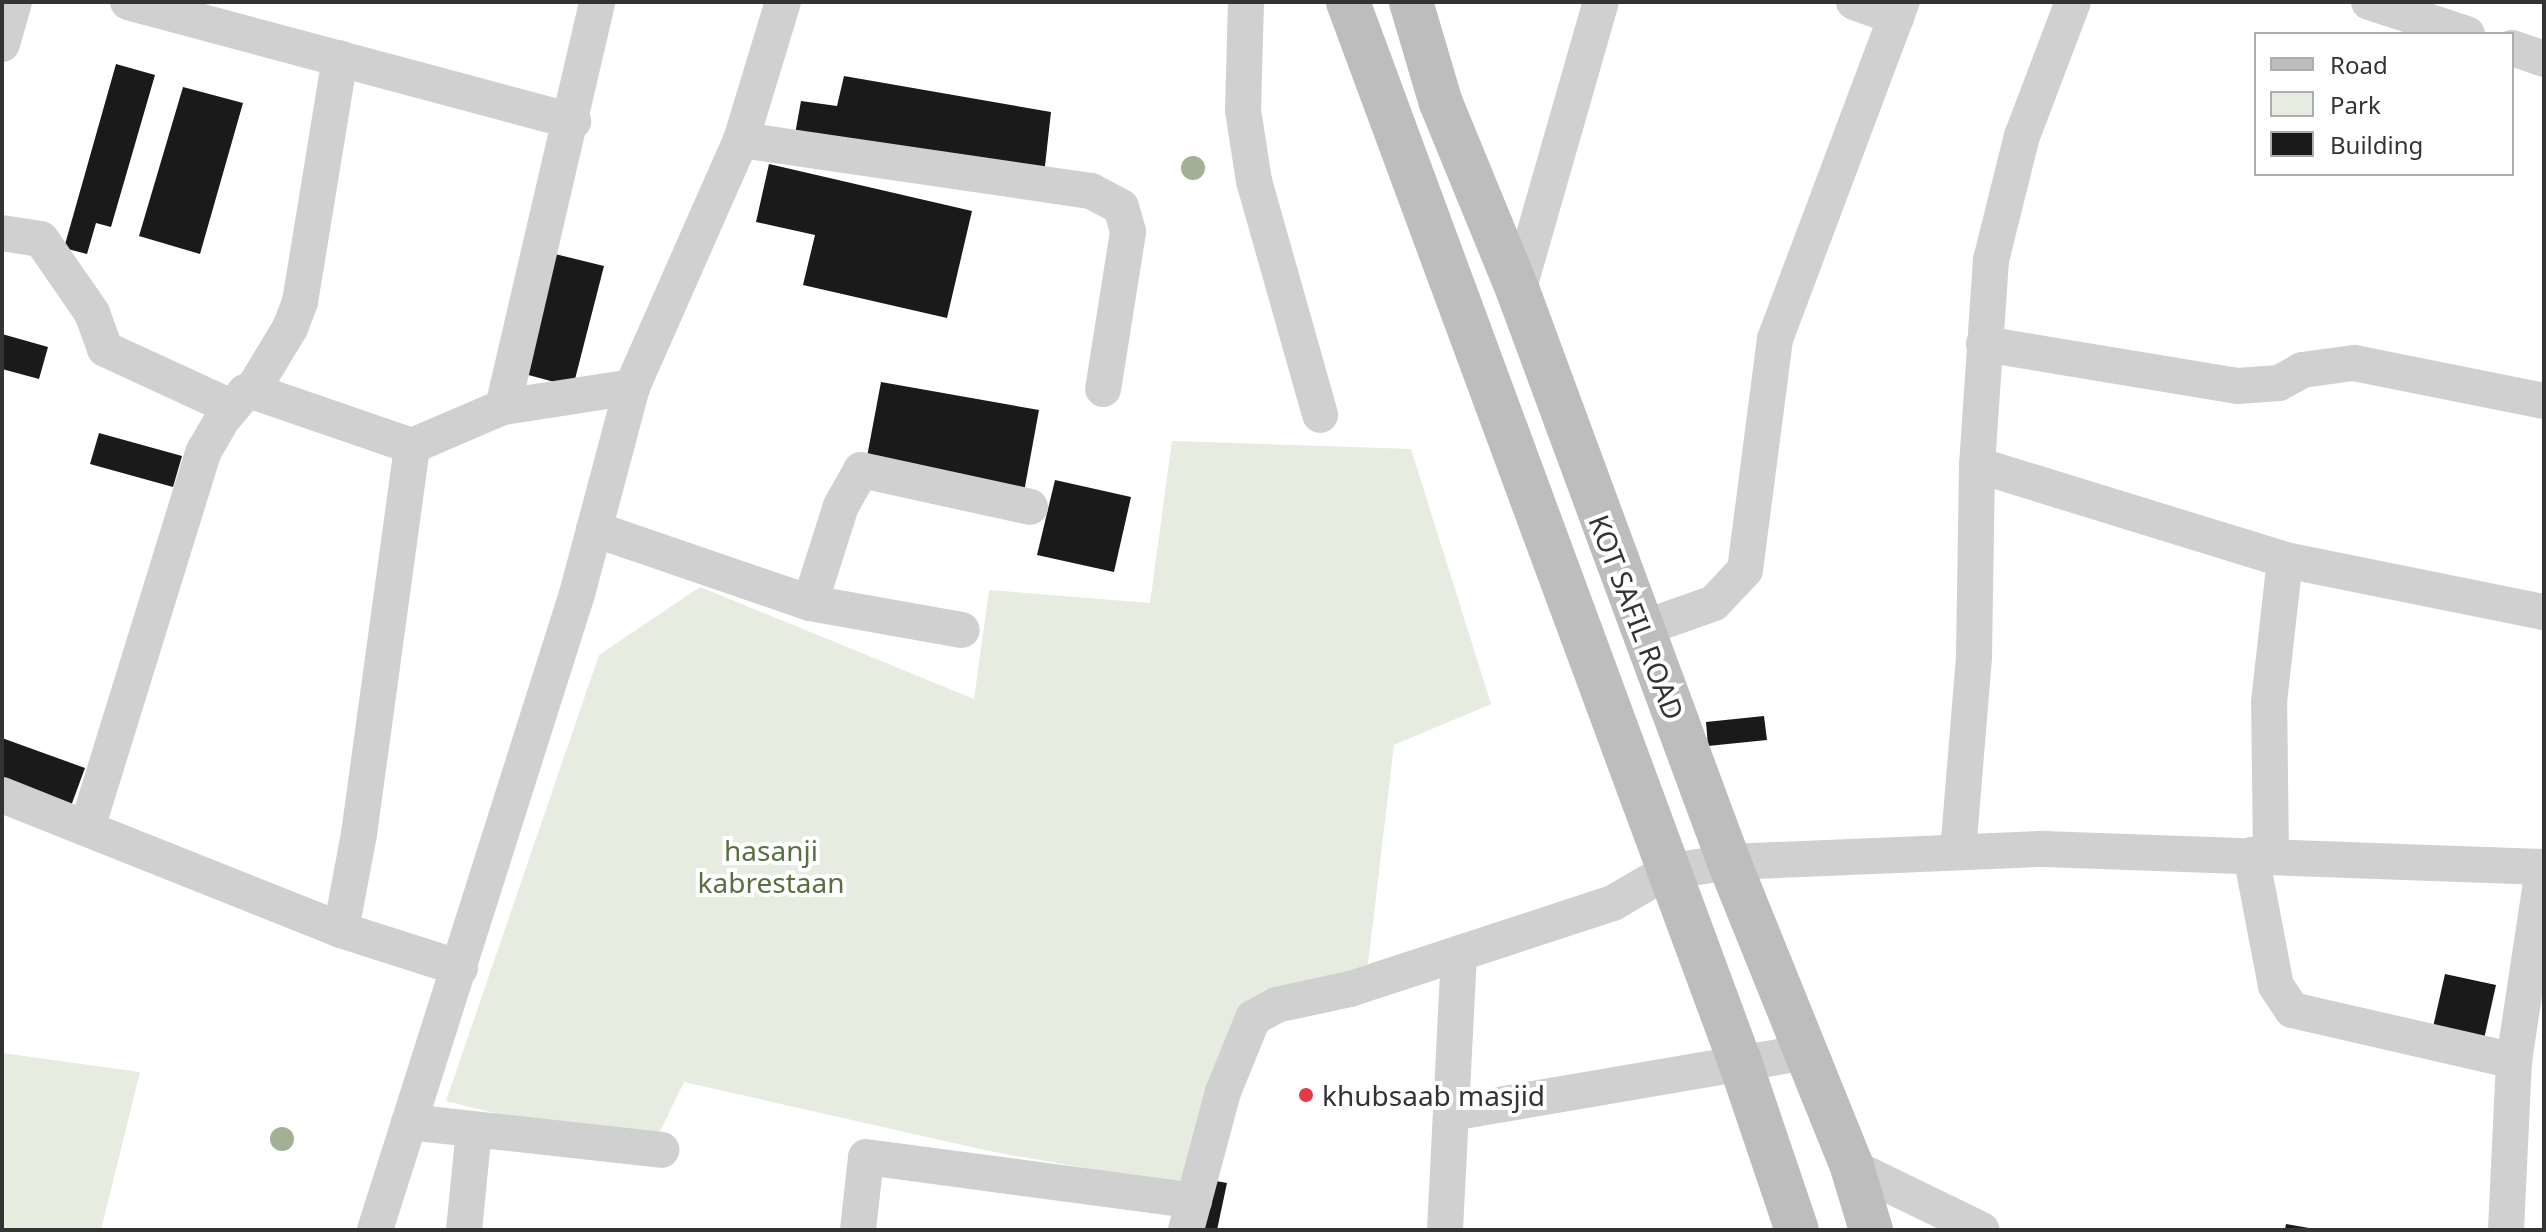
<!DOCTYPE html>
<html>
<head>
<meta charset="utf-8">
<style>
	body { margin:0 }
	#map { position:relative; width:2546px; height:1232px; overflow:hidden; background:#fff; font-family:"Noto Sans",sans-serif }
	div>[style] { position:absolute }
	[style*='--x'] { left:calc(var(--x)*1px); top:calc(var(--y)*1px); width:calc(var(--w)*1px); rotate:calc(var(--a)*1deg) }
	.green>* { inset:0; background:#e6ecdf }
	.building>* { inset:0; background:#1a1a1a }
	.minor>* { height:36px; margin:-18px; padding:0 18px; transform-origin:18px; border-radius:18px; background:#d0d0d0 }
	.secondary>* { height:44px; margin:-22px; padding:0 22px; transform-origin:22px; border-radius:22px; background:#bdbdbd }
	.trees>* { width:24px; height:24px; margin:-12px; border-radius:50%; background:#a2b095 }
	.dots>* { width:22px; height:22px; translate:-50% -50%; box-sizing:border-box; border:4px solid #fff; border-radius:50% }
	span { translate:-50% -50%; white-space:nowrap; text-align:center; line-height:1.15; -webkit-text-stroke:8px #fff; paint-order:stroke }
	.street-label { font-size:28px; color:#333 }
	.park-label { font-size:28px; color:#56703f }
	.poi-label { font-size:28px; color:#333 }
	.left { translate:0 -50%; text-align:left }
	.frame { position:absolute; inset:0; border:4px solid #333; pointer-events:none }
	.legend { position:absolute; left:2254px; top:32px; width:260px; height:144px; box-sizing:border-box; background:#fff; border:2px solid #adadad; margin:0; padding:10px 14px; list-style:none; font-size:24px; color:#333 }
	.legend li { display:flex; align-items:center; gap:16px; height:40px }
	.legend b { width:40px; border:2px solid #adadad }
</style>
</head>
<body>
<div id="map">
	<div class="green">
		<i style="clip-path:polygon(1172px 441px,1411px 449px,1491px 704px,1394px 745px,1368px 964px,1241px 1007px,1186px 1186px,989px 1151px,684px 1082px,650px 1152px,446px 1101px,599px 655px,700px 587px,974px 699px,989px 590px,1150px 603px)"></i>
		<i style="clip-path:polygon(2px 1053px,140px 1072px,101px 1230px,2px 1230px)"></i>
	</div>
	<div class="building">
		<i style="clip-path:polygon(116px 64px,155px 75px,111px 227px,96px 223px,87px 254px,64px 248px)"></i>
		<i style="clip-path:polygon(844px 76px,1051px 112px,1044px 175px,795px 134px,801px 101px,837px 106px)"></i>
		<i style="clip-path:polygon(183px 87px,243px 103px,200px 254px,139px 236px)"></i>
		<i style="clip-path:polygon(769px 164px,972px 211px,947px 318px,803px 285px,815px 235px,756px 222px)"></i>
		<i style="clip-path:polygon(551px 253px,604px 266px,573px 387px,521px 373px)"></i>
		<i style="clip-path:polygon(2px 334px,48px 347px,39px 379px,2px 369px)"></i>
		<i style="clip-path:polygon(881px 382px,1039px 410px,1024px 492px,866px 462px)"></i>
		<i style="clip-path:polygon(99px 433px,182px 456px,173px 487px,90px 464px)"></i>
		<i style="clip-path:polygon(1055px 480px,1131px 497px,1114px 572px,1037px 555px)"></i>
		<i style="clip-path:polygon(1764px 716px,1767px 740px,1708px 746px,1706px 722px)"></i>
		<i style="clip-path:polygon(2px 738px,85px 768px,71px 806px,2px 781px)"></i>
		<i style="clip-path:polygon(2445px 974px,2496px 985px,2482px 1048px,2431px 1036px)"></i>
		<i style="clip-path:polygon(1205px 1179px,1227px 1183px,1217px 1230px,1193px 1230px)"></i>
		<i style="clip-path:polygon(2286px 1224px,2309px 1228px,2309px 1230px,2285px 1230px)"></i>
	</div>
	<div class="minor">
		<i style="--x:128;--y:2;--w:461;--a:15"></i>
		<i style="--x:1246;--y:2;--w:108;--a:91.6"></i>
		<i style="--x:1243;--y:110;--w:72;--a:81.2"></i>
		<i style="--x:1254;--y:181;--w:243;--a:74.2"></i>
		<i style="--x:1854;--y:2;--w:45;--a:19.7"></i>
		<i style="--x:2369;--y:2;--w:103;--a:18.1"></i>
		<i style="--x:2;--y:44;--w:44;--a:-74.1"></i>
		<i style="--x:2512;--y:48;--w:34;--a:19"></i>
		<i style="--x:741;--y:140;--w:354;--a:8.3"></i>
		<i style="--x:1091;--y:191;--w:34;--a:28"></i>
		<i style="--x:1121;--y:207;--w:26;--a:74"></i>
		<i style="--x:1128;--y:232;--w:159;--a:99"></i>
		<i style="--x:2;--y:233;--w:39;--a:9"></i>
		<i style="--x:41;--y:239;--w:90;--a:55.4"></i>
		<i style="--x:92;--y:313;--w:38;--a:70"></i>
		<i style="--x:105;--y:349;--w:139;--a:24.7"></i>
		<i style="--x:1518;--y:291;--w:301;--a:-74"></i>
		<i style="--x:1984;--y:344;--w:257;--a:9.4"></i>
		<i style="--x:2238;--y:386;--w:41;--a:-4.2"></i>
		<i style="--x:2279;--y:383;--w:26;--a:-29"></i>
		<i style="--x:2302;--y:370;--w:52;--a:-7.7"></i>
		<i style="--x:2354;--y:363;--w:194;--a:11.3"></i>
		<i style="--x:252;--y:391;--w:169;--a:19"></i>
		<i style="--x:503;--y:407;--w:131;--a:-8.8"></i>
		<i style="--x:1977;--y:465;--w:322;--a:17.1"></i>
		<i style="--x:2285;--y:560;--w:264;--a:11.4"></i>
		<i style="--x:594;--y:529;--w:228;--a:18.9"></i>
		<i style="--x:810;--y:603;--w:154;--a:10.1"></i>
		<i style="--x:810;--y:603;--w:102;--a:-72.3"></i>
		<i style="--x:841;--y:506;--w:41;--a:-60.9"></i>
		<i style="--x:861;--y:470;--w:173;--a:12.3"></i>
		<i style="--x:1641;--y:629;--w:77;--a:-19.6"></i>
		<i style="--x:1714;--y:603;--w:45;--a:-46.8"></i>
		<i style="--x:1745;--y:570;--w:233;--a:-82.6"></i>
		<i style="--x:1775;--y:339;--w:360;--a:-69.4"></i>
		<i style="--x:2;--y:795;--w:365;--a:21.7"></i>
		<i style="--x:341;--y:930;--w:98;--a:-79.4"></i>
		<i style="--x:359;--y:834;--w:392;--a:-82.2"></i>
		<i style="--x:412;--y:446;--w:99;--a:-23.2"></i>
		<i style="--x:503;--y:407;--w:416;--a:-76.9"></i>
		<i style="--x:87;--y:828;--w:395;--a:-72.8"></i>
		<i style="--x:204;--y:451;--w:34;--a:-60"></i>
		<i style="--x:221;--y:421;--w:38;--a:-50"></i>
		<i style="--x:245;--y:392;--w:7;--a:-8"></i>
		<i style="--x:252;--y:391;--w:74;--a:-58.9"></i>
		<i style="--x:290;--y:328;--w:28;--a:-69"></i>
		<i style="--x:300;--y:302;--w:247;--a:-80.7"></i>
		<i style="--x:1958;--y:852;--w:196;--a:-85.3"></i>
		<i style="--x:1974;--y:657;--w:192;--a:-89.1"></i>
		<i style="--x:1977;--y:465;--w:205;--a:-86.1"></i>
		<i style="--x:1991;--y:260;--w:128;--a:-76"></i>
		<i style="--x:2022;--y:136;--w:143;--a:-69.2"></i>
		<i style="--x:2251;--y:855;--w:133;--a:79.2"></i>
		<i style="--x:2276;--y:986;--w:29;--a:56"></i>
		<i style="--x:2292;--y:1010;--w:228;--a:12.9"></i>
		<i style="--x:2271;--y:856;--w:154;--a:-90.7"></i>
		<i style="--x:2269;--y:702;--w:143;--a:-83.6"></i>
		<i style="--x:341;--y:930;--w:125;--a:17.7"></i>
		<i style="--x:1451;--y:1113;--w:360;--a:-9.7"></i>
		<i style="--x:409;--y:1122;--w:254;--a:6.3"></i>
		<i style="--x:1852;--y:1167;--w:144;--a:25.9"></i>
		<i style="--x:375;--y:1230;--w:667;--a:-72.38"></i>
		<i style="--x:577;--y:594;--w:214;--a:-75.1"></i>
		<i style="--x:632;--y:387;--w:270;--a:-66.2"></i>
		<i style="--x:741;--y:140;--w:144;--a:-73.1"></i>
		<i style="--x:464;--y:1230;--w:101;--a:-84.3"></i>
		<i style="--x:858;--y:1230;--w:73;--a:-83.7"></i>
		<i style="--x:866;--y:1157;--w:331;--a:7.6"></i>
		<i style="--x:1186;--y:1230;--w:143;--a:-75"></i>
		<i style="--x:1223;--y:1092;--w:80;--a:-67.9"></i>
		<i style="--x:1253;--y:1018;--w:26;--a:-29"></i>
		<i style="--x:1276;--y:1005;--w:76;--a:-12.2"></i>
		<i style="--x:1350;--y:989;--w:277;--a:-18.1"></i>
		<i style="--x:1613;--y:903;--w:61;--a:-30.3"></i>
		<i style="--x:1666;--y:872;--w:64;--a:-9"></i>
		<i style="--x:1729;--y:862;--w:315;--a:-2.4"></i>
		<i style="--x:2044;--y:849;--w:500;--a:2.06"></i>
		<i style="--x:1445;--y:1230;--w:277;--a:-87.1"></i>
		<i style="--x:2506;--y:1230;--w:169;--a:-87.3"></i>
		<i style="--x:2514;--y:1061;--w:194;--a:-81.4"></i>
	</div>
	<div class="secondary">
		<i style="--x:1348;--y:2;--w:1130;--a:69.71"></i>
		<i style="--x:1740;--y:1062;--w:177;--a:71.3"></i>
		<i style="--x:1411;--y:2;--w:105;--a:73.5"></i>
		<i style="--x:1441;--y:103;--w:203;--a:67.7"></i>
		<i style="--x:1518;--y:291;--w:609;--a:69.72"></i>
		<i style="--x:1729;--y:862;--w:329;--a:68"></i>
		<i style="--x:1852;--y:1167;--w:66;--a:73.2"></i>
	</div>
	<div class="trees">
		<i style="left:1193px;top:168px"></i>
		<i style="left:282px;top:1139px"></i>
	</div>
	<div class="dots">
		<i style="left:1306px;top:1095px;background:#e63946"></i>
	</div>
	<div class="street-label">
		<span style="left:1637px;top:617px;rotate:69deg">KOT SAFIL ROAD</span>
	</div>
	<div class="park-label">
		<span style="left:771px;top:866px">hasanji<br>kabrestaan</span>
	</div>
	<div class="poi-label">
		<span class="left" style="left:1322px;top:1095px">khubsaab masjid</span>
	</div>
	<div class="frame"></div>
	<ul class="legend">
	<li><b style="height:10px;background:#bdbdbd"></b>Road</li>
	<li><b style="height:22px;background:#e6ecdf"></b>Park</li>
	<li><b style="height:22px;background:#1a1a1a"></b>Building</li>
	</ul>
</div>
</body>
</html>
